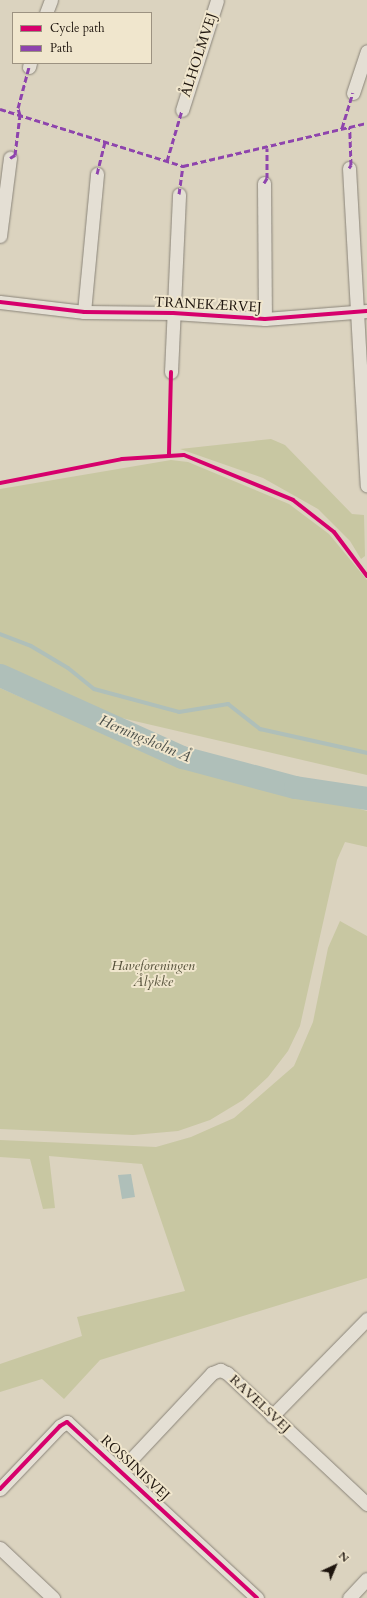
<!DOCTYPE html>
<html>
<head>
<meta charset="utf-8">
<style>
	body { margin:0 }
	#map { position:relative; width:367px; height:1598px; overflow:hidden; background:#dbd3bf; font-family:Cardo,serif }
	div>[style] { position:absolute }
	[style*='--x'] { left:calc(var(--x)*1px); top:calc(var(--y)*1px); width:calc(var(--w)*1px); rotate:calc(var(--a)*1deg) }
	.green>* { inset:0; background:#c8c7a2 }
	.water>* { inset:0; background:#afbfb9 }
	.stream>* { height:4px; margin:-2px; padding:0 2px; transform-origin:2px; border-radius:2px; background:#afbfb9 }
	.river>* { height:23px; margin:-11.5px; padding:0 11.5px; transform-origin:11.5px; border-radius:11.5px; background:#afbfb9 }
	.roads { filter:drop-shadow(0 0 1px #8a8479) drop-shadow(0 0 1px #8a8479) }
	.minor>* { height:13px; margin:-6.5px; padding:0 6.5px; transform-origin:6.5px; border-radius:6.5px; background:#e4dfd4 }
	.quiet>* { height:3px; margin-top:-1.5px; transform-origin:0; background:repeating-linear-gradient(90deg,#8e44ad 0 6px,transparent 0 9px) }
	.cycleway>* { height:4px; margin:-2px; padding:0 2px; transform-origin:2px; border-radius:2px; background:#d6006c }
	span { translate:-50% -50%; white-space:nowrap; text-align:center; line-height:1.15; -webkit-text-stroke:4px #f0e6cd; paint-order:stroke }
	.street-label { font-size:14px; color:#1e150e }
	.park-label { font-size:14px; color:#545039; font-style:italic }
	.water-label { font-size:15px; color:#4a4e49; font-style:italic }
	.legend { position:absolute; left:12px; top:12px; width:140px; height:52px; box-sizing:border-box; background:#f0e6cd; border:1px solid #9c9281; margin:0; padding:5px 7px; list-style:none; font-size:12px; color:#1e150e }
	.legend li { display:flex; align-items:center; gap:8px; height:20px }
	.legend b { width:20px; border:1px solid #9c9281 }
	.north { position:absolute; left:315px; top:1546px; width:40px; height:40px; -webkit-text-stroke:3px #f0e6cd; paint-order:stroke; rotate:44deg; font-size:11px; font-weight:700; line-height:16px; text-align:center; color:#1e150e }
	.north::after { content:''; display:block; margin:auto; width:14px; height:18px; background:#1e150e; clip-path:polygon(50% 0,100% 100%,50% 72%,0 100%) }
</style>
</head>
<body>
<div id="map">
	<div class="green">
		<i style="clip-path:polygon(271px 439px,285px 445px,352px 514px,364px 515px,365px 556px,361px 559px,350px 541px,318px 509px,263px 478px,180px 449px)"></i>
		<i style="clip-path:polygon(171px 460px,188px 462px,289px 504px,329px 534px,367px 580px,367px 775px,100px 713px,0 665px,0 489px)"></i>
		<i style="clip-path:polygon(0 688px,121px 741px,367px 811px,367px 847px,345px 842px,337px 860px,300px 1026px,288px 1051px,268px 1077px,243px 1100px,210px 1120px,178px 1131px,133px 1135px,0 1129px)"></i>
		<i style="clip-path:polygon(340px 921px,367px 936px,367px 1278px,100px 1360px,64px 1399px,42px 1379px,0 1392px,0 1364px,82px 1336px,77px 1317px,185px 1291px,142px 1164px,49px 1156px,55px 1208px,43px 1209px,30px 1159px,0 1157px,0 1140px,156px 1147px,191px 1137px,234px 1118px,294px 1066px,313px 1022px,328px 948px)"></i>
	</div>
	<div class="water">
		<i style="clip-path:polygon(131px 1174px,135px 1197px,122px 1199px,118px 1175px)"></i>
	</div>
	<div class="stream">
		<i style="--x:0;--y:634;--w:33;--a:21"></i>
		<i style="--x:31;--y:646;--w:43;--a:30.7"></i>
		<i style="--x:68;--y:668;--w:33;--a:39"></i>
		<i style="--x:94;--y:689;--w:88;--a:15.1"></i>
		<i style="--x:179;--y:712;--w:50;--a:-9.3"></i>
		<i style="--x:228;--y:704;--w:41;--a:38"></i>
		<i style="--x:260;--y:729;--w:110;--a:12.6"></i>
	</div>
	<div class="river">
		<i style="--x:0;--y:675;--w:200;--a:24.3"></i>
		<i style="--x:182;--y:757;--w:117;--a:14.9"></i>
		<i style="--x:295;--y:787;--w:73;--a:8.7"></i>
	</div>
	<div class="roads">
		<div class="minor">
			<i style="--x:46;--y:13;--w:14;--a:-69"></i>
			<i style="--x:29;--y:67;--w:4;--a:-76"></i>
			<i style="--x:353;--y:93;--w:44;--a:-71.6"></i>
			<i style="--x:182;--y:110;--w:115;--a:-72.3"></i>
			<i style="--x:349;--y:168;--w:318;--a:86.8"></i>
			<i style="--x:264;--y:183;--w:136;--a:89.6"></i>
			<i style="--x:0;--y:236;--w:79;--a:-82.7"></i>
			<i style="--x:0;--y:302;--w:85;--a:6.8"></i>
			<i style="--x:84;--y:312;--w:89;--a:0.6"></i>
			<i style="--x:173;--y:313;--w:92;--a:3.7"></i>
			<i style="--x:265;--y:319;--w:102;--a:-4.5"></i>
			<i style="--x:84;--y:312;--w:139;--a:-84.6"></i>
			<i style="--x:171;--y:372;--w:178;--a:-87.4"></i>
			<i style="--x:272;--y:1416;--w:136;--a:-45.6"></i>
			<i style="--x:121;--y:1470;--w:133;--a:-46.8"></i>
			<i style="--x:212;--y:1373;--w:9;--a:-21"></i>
			<i style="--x:220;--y:1370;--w:8;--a:23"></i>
			<i style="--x:227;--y:1373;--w:192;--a:43.1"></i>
			<i style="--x:0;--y:1489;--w:87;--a:-46.4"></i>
			<i style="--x:60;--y:1426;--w:8;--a:-30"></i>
			<i style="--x:67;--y:1422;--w:259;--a:42.8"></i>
			<i style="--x:0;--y:1548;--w:73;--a:43.3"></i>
			<i style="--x:349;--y:1598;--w:26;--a:-47"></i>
		</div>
	</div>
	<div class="quiet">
		<i style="--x:0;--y:109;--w:192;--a:17.3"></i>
		<i style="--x:183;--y:166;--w:189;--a:-13.2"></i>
		<i style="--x:342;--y:128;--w:37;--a:-73"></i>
		<i style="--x:10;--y:158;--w:6;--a:-31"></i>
		<i style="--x:15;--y:155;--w:40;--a:-82.9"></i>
		<i style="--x:20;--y:115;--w:7;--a:-106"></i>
		<i style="--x:18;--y:108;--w:42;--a:-75"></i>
		<i style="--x:167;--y:161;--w:53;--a:-73.6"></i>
		<i style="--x:349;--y:168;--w:4;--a:-56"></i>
		<i style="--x:351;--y:165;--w:38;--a:-92"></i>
		<i style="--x:97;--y:174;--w:33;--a:-76"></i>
		<i style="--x:264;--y:183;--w:6;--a:-59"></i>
		<i style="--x:267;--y:178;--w:30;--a:-90"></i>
		<i style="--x:179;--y:194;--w:28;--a:-82"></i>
	</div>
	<div class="cycleway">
		<i style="--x:0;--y:302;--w:85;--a:6.8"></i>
		<i style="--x:84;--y:312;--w:89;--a:0.6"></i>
		<i style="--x:173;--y:313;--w:92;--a:3.7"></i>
		<i style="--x:265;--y:319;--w:102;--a:-4.5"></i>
		<i style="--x:169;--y:454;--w:82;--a:-88.6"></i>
		<i style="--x:0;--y:483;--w:124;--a:-11.1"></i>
		<i style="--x:122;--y:459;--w:62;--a:-3.7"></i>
		<i style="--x:184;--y:455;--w:118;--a:22.4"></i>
		<i style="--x:293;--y:500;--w:52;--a:38"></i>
		<i style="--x:334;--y:532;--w:55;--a:53.1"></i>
		<i style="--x:0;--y:1489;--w:87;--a:-46.4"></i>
		<i style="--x:60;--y:1426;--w:8;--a:-30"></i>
		<i style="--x:67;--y:1422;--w:259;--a:42.8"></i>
	</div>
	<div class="street-label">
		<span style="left:199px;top:55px;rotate:-72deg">ÅLHOLMVEJ</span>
		<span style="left:208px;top:305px;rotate:3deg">TRANEKÆRVEJ</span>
		<span style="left:260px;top:1404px;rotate:43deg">RAVELSVEJ</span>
		<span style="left:135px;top:1468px;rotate:43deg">ROSSINISVEJ</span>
	</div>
	<div class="park-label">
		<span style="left:153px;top:974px">Haveforeningen<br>Ålykke</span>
	</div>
	<div class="water-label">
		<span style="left:145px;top:739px;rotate:23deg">Herningsholm Å</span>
	</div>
	<ul class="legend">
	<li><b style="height:5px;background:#d6006c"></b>Cycle path</li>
	<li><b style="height:5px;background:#8e44ad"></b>Path</li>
	</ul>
	<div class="north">N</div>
</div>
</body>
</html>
